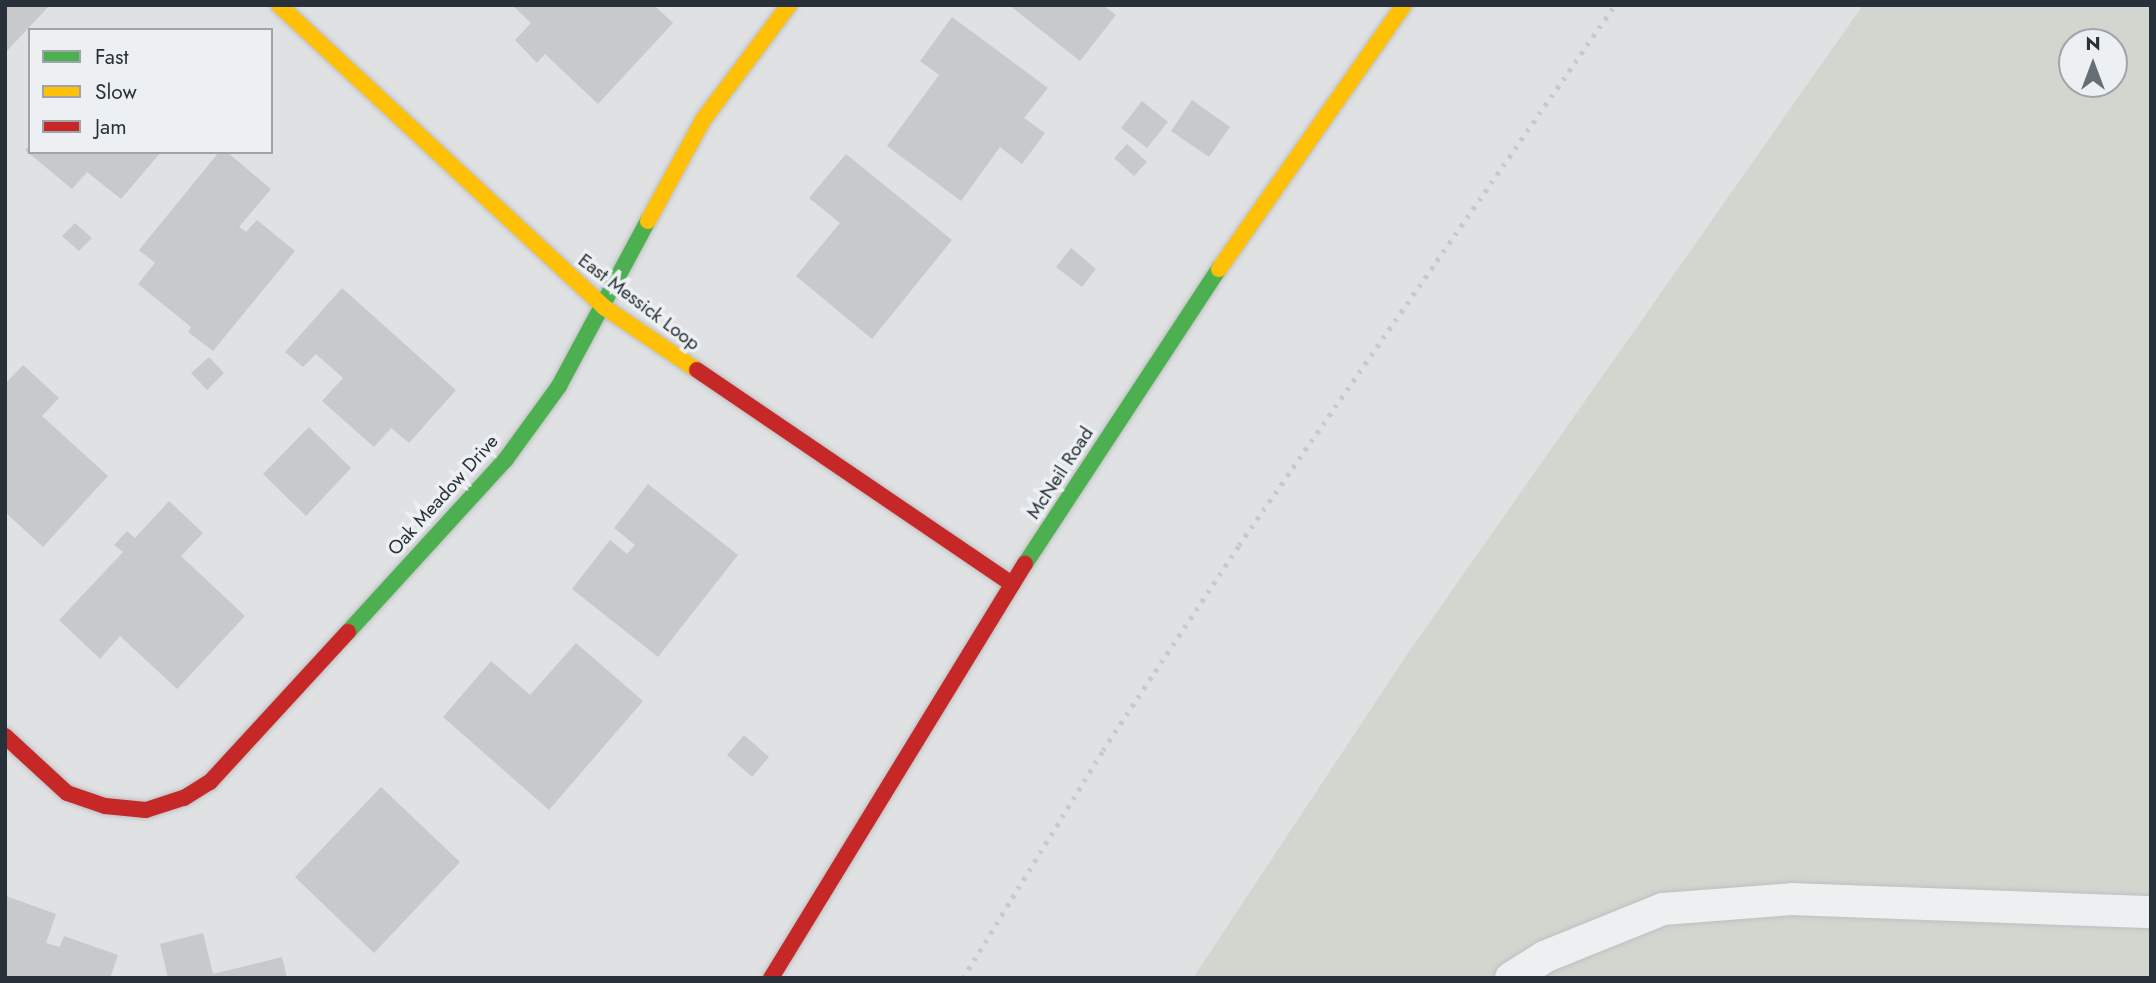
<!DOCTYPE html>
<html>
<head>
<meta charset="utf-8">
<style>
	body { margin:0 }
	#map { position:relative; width:2156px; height:983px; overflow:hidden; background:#dfe1e3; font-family:Jost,sans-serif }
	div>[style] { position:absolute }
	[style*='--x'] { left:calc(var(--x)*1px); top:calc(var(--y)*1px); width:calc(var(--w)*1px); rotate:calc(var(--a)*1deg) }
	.green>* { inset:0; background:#d1d7cf }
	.building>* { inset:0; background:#c7c9cb }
	.roads { filter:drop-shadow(0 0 2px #bdbfc1) drop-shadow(0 0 2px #bdbfc1) }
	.lane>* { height:32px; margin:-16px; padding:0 16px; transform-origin:16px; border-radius:16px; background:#eeeff0 }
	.fast>* { height:16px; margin:-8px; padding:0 8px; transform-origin:8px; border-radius:8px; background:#4caf50 }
	.slow>* { height:16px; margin:-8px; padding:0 8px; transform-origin:8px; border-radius:8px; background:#ffc107 }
	.jam>* { height:16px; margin:-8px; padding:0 8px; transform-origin:8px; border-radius:8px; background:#c62828 }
	.rail>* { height:5px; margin-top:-2.5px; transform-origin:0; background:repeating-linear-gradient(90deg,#c7c9ca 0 3.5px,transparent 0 10.5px) }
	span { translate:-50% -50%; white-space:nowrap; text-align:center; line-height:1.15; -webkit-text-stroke:7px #ecf0f3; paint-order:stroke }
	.street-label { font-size:19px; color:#283139 }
	.frame { position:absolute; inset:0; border:7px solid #283139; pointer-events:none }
	.legend { position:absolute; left:28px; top:28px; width:245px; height:126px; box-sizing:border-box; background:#ecf0f3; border:2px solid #9ea4a9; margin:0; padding:9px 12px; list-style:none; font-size:21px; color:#283139 }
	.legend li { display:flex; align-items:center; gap:14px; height:35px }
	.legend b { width:35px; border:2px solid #9ea4a9 }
	.north { position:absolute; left:2058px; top:28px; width:70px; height:70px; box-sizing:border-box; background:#ecf0f3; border:2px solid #9ea4a9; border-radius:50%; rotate:0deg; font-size:19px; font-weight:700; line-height:28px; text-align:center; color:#283139 }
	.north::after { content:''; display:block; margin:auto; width:24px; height:32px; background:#686f74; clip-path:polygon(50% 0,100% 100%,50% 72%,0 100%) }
</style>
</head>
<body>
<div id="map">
	<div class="green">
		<i style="clip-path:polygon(evenodd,1863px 5px,2151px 5px,2151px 978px,1193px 978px,1408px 653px,1863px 5px,2072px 42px,2114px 42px,2114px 84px,2072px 84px,2072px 42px)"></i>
	</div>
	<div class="building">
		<i style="clip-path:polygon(5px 5px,50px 5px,5px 53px)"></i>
		<i style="clip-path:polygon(512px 5px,654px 5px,673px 23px,598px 104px,545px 54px,537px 63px,515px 40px,531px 23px)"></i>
		<i style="clip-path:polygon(1009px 5px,1103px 5px,1116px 15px,1080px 61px)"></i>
		<i style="clip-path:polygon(952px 17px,1048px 88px,1024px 118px,1045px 133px,1022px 164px,1000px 147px,961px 201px,887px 146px,939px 75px,920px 61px)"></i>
		<i style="clip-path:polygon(1192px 100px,1230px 127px,1209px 157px,1171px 131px)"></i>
		<i style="clip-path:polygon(1142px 101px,1168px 122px,1147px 148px,1121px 128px)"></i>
		<i style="clip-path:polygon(1127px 144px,1147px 162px,1134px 176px,1114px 158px)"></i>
		<i style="clip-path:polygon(30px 145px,30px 152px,161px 152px,121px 199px,87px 172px,72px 189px,25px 150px)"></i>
		<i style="clip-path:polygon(219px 152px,227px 152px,271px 189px,239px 227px,246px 232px,257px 220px,295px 251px,213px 351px,188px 332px,191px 327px,138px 284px,155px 263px,139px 250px)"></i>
		<i style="clip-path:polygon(846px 154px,952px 240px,872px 339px,796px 276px,840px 223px,809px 198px)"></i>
		<i style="clip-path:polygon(75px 223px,92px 238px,79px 251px,62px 236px)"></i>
		<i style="clip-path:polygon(1071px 248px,1096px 269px,1082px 287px,1056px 267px)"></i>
		<i style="clip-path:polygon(342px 288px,456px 390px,409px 443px,391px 428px,374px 447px,322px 401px,343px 378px,316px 354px,303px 367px,285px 352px)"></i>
		<i style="clip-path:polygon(209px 357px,224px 373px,207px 390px,191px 373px)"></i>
		<i style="clip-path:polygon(23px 365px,59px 398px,42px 416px,108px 476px,43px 547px,5px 512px,5px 384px)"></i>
		<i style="clip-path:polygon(309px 427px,351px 468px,306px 516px,263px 474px)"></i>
		<i style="clip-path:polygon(648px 484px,738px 555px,658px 657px,572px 589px,610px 540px,627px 554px,635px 545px,614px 528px)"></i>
		<i style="clip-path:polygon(169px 501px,203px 533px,181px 556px,245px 616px,177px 689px,120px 636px,100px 659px,59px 620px,123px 552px,114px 545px,127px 531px,135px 538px)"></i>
		<i style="clip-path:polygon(576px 643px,643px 701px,549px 810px,443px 717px,491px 661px,530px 695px)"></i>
		<i style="clip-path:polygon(744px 735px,769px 757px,752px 777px,727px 755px)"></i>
		<i style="clip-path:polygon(381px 787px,460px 862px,374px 953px,295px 877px)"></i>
		<i style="clip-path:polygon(6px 896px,56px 914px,46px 943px,60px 947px,64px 936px,118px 955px,110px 978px,5px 978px)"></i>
		<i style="clip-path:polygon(203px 933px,213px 974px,282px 957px,287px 978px,168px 978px,160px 944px)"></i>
	</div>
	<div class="roads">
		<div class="lane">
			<i style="--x:1511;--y:978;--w:39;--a:-32"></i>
			<i style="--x:1544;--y:957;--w:128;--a:-22"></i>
			<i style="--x:1663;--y:909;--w:129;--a:-4.4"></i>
			<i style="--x:1792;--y:899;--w:359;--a:2.1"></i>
		</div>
		<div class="fast">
			<i style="--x:1025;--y:564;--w:353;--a:-56.7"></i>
			<i style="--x:348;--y:632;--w:234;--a:-47.6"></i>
			<i style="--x:506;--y:459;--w:90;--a:-54"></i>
			<i style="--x:559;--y:386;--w:187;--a:-61.7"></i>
		</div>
		<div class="slow">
			<i style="--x:279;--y:5;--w:444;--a:42.9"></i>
			<i style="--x:604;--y:307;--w:112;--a:34.1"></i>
			<i style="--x:648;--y:221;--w:115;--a:-61.4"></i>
			<i style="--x:703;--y:120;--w:144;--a:-53.2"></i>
			<i style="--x:1219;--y:269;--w:322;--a:-55"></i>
		</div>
		<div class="jam">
			<i style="--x:697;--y:370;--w:381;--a:34.2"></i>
			<i style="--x:5;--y:736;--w:84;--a:42.6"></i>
			<i style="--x:67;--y:793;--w:40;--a:18.9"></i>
			<i style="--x:105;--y:806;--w:41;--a:5.6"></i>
			<i style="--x:146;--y:810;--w:40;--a:-18"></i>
			<i style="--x:184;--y:798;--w:31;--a:-32"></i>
			<i style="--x:210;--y:782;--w:204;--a:-47.4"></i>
			<i style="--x:771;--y:978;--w:486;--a:-58.5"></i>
		</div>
	</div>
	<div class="rail">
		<i style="--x:963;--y:978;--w:268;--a:-58.4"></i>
		<i style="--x:1103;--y:750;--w:246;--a:-56.4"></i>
		<i style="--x:1239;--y:545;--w:658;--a:-55.15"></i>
	</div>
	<div class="street-label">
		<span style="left:639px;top:302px;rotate:37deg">East Messick Loop</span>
		<span style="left:1060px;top:473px;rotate:-57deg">McNeil Road</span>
		<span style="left:443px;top:495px;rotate:-48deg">Oak Meadow Drive</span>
	</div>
	<div class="frame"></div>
	<ul class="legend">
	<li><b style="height:9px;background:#4caf50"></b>Fast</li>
	<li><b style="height:9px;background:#ffc107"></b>Slow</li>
	<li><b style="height:9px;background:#c62828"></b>Jam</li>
	</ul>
	<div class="north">N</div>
</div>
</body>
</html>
